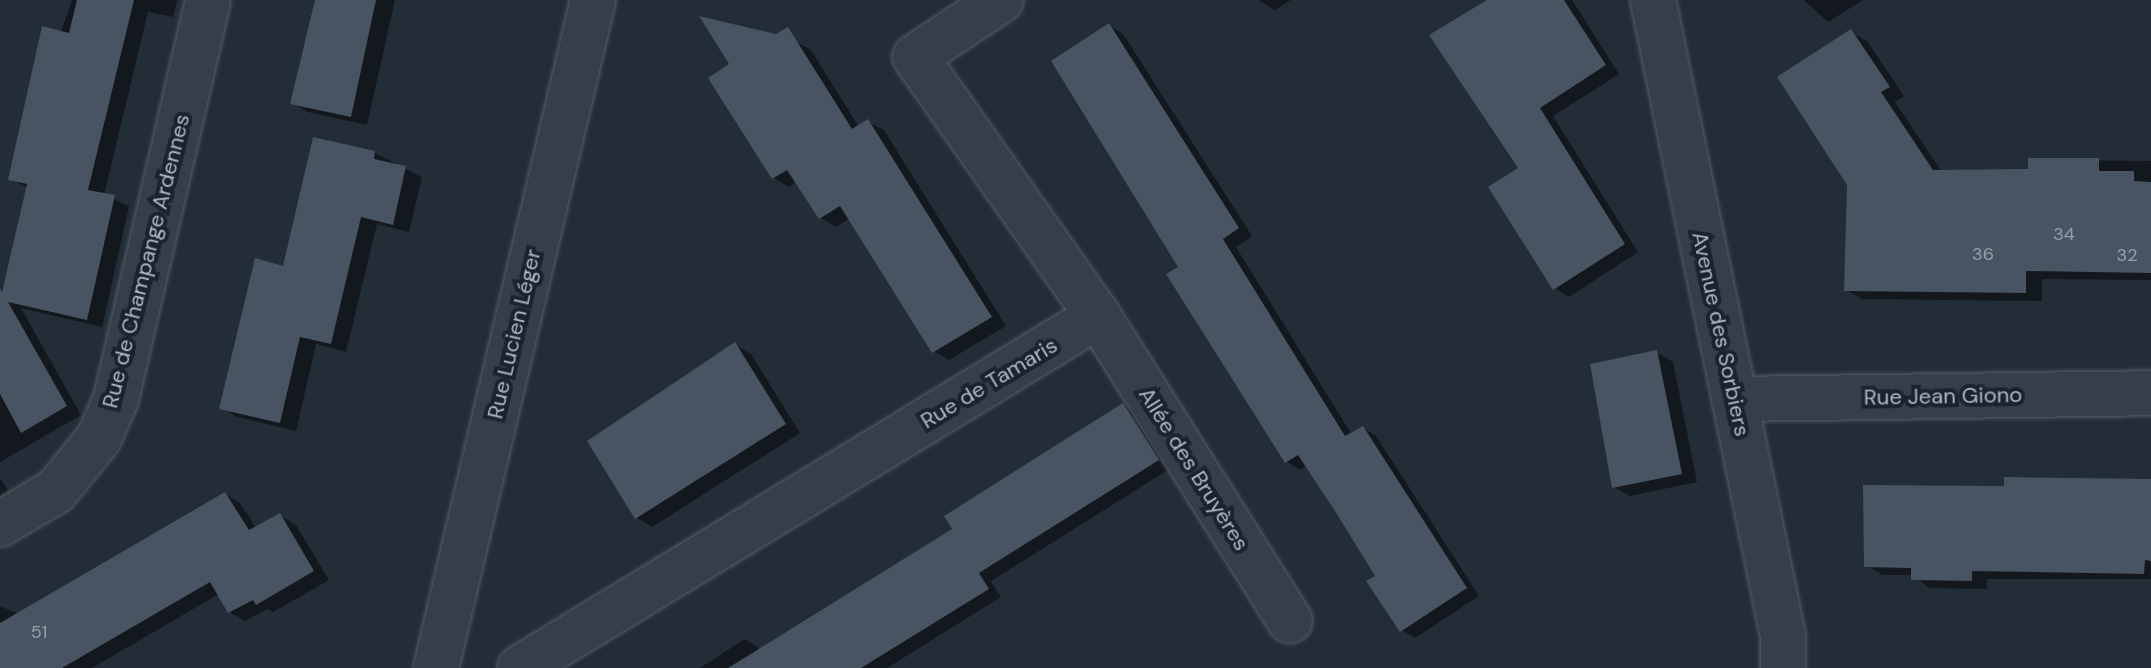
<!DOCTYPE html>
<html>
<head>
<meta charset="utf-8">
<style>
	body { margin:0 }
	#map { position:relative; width:2151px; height:668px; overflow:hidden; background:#222d38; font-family:"DM Sans",sans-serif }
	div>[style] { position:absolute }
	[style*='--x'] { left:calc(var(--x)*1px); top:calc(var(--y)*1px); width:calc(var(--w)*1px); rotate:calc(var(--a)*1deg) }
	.shadow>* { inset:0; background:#0007 }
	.building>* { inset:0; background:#485462 }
	.roads { filter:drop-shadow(0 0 2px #535c66) drop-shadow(0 0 2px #535c66) }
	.minor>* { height:44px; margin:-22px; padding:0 22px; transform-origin:22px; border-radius:22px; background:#363e49 }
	span { translate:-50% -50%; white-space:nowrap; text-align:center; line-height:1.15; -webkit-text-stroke:8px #1b232d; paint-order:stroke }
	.number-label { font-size:18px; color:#96a0ac }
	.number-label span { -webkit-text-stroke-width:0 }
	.street-label { font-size:22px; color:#b0b9c5 }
</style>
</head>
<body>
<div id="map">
	<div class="shadow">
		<i style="clip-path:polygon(72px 0,177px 0,173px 17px,148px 12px,104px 195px,129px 206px,102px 327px,21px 308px,81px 415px,0 462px,0 299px,28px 188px,10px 179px)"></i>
		<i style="clip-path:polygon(316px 0,395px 0,367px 125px,308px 112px,292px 103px)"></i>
		<i style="clip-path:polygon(1258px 0,1291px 0,1275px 10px)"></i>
		<i style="clip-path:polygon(1491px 0,1572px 0,1619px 74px,1553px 116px,1638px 252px,1569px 297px,1555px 288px,1520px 169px)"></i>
		<i style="clip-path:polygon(1804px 0,1863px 0,1828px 22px)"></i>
		<i style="clip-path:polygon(1110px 26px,1123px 34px,1252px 236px,1236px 247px,1352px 435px,1363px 428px,1376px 436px,1479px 596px,1415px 638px,1401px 630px,1378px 576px,1307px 465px,1300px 470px,1287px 462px,1181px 267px)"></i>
		<i style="clip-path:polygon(1851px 32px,1867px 41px,1904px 96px,1895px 102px,1942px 172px,2030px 171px,2030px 160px,2151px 161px,2151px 280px,2042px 279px,2042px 301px,1862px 299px,1846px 290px)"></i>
		<i style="clip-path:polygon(795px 41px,811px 50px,859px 127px,868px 122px,884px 130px,1006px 326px,949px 360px,934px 351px,850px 218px,836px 227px,821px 218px,797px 181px,789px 187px,774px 178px)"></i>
		<i style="clip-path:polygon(375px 153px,422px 177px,409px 232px,377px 224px,346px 352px,316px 344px,296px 431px,237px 417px,222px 408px,285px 268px)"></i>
		<i style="clip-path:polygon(736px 345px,751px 354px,800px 433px,652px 527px,637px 518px)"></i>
		<i style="clip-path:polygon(1657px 353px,1673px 362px,1697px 482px,1630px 496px,1614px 487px)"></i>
		<i style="clip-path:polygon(1123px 405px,1137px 413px,1171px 468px,991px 581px,1001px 597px,887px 668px,700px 668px,745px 639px,761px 650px,954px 530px)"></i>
		<i style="clip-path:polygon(0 478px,8px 491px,0 496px)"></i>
		<i style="clip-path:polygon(2151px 481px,2151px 579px,1987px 579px,1987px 589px,1929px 588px,1913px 575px,1882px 575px,1866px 565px,2006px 488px)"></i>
		<i style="clip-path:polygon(225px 494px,240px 503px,256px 528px,280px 515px,296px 525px,329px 580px,273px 612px,267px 609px,245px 621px,229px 612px,219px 594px,92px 668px,0 668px,0 606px,19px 614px)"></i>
	</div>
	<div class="building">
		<i style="clip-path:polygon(77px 0,134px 0,88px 190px,115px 195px,87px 320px,8px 302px,67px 406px,21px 433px,0 394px,0 288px,2px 292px,27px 184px,8px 180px,42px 26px,69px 33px)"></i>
		<i style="clip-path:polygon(315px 0,376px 0,351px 117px,290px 104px)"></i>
		<i style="clip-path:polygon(1487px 0,1564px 0,1606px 65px,1540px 108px,1625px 244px,1553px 290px,1488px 187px,1518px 168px,1429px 35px)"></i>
		<i style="clip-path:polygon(699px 16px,776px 34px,788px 27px,852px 129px,868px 119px,992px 317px,932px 353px,840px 206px,819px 219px,787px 170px,772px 179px,708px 78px,729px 64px)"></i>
		<i style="clip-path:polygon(1109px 23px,1239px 228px,1223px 239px,1345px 436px,1363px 426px,1467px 588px,1400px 632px,1366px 581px,1375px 576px,1335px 511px,1298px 455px,1285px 463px,1166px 274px,1178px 267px,1051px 61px)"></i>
		<i style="clip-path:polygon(1851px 29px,1890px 87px,1881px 92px,1933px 170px,2028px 169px,2028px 158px,2099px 158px,2099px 171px,2134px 171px,2134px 181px,2151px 182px,2151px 273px,2026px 271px,2026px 293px,1844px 291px,1847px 185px,1777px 77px)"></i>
		<i style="clip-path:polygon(313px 137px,375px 151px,374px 159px,406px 166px,393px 225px,361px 217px,331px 344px,300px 337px,280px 423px,219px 409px,255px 258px,283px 266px)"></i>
		<i style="clip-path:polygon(735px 342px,786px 424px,635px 519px,587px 441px)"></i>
		<i style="clip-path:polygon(1657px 350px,1682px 474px,1612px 488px,1590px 364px)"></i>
		<i style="clip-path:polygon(1123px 403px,1159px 460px,979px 573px,989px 589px,861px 668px,728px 668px,952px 529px,944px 516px)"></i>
		<i style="clip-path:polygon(2004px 477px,2151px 479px,2151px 561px,2145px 560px,2144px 574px,1972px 571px,1972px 581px,1911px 580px,1911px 568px,1864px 567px,1863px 485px,2004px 486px)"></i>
		<i style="clip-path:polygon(225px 492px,249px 530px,280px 513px,314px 571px,256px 605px,253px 600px,228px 613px,210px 582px,62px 668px,0 668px,0 623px)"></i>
	</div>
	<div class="roads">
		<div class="minor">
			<i style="--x:1653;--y:0;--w:649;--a:78.45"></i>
			<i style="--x:1783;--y:636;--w:32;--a:90"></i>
			<i style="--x:1098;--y:316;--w:360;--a:57.8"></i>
			<i style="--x:1734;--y:399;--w:417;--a:-0.8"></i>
			<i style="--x:0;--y:524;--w:65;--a:-30.5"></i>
			<i style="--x:56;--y:491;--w:68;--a:-50.9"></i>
			<i style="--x:99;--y:438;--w:43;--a:-66.4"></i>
			<i style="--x:116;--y:399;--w:409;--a:-77"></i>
			<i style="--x:436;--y:668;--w:686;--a:-76.77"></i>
			<i style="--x:520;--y:668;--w:677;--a:-31.34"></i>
			<i style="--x:1098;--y:316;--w:317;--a:-125.2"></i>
			<i style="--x:915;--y:57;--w:103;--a:-33.5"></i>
		</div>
	</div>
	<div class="number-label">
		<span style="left:2064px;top:234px">34</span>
		<span style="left:1983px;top:254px">36</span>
		<span style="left:2127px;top:255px">32</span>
		<span style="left:39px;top:632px">51</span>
	</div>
	<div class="street-label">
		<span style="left:146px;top:261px;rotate:-76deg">Rue de Champange Ardennes</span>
		<span style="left:514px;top:334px;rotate:-77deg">Rue Lucien Léger</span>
		<span style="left:1721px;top:334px;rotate:78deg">Avenue des Sorbiers</span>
		<span style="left:989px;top:383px;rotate:-31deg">Rue de Tamaris</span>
		<span style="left:1943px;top:396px;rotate:-1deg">Rue Jean Giono</span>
		<span style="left:1194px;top:469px;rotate:58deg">Allée des Bruyères</span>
	</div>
</div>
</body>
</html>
